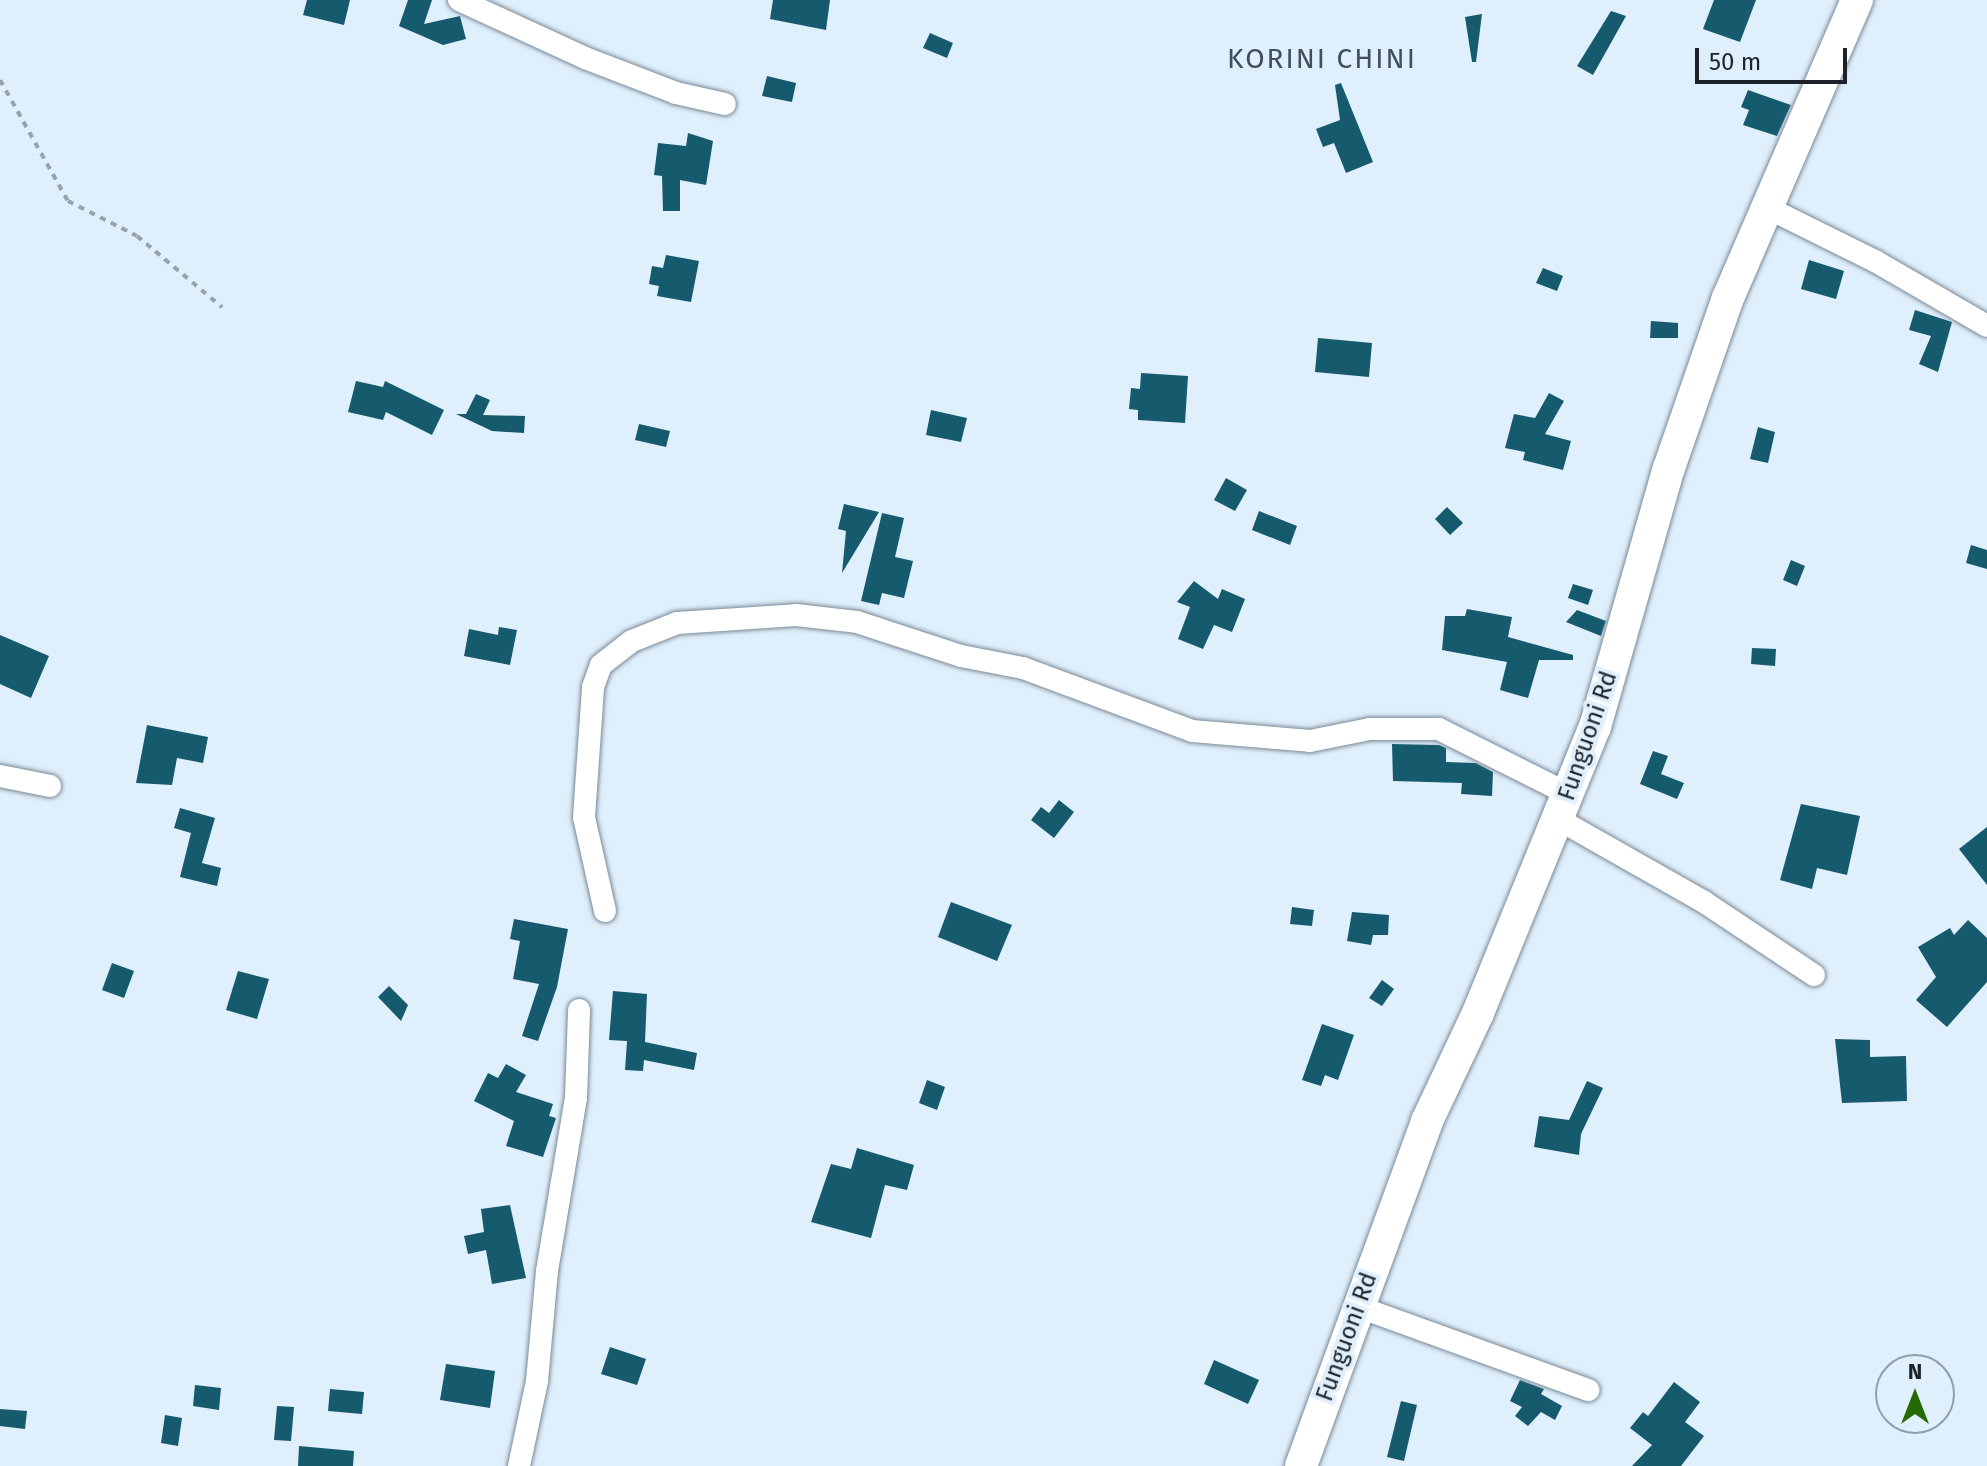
<!DOCTYPE html>
<html>
<head>
<meta charset="utf-8">
<style>
	body { margin:0 }
	#map { position:relative; width:1987px; height:1466px; overflow:hidden; background:#dfeffc; font-family:"Fira Sans",sans-serif }
	div>[style] { position:absolute }
	[style*='--x'] { left:calc(var(--x)*1px); top:calc(var(--y)*1px); width:calc(var(--w)*1px); rotate:calc(var(--a)*1deg) }
	.building>* { inset:0; background:#165a6d }
	.path>* { height:4px; margin-top:-2px; transform-origin:0; background:repeating-linear-gradient(90deg,#96a2ac 0 6px,transparent 0 12px) }
	.roads { filter:drop-shadow(0 0 2px #7a8995) drop-shadow(0 0 2px #7a8995) }
	.street>* { height:22px; margin:-11px; padding:0 11px; transform-origin:11px; border-radius:11px; background:#fff }
	.secondary>* { height:32px; margin:-16px; padding:0 16px; transform-origin:16px; border-radius:16px; background:#fff }
	span { translate:-50% -50%; white-space:nowrap; text-align:center; line-height:1.15; -webkit-text-stroke:8px #dfeffc; paint-order:stroke }
	.street-label { font-size:24px; color:#1c2227 }
	.quarter-label { font-size:28px; color:#424f5a; letter-spacing:2px }
	.north { position:absolute; left:1875px; top:1354px; width:80px; height:80px; box-sizing:border-box; background:#dfeffc; border:2px solid #919da7; border-radius:50%; rotate:0deg; font-size:22px; font-weight:700; line-height:32px; text-align:center; color:#1c2227 }
	.north::after { content:''; display:block; margin:auto; width:28px; height:36px; background:#256a02; clip-path:polygon(50% 0,100% 100%,50% 72%,0 100%) }
	.scale { position:absolute; left:1695px; top:48px; width:152px; height:36px; box-sizing:border-box; border:4px solid #1c2227; border-top:0; padding-left:10px; font-size:24px; line-height:28px; white-space:nowrap; color:#1c2227; -webkit-text-stroke:6px #dfeffc; paint-order:stroke }
</style>
</head>
<body>
<div id="map">
	<div class="building">
		<i style="clip-path:polygon(307px 0,350px 0,344px 25px,303px 15px)"></i>
		<i style="clip-path:polygon(408px 0,432px 0,424px 24px,460px 16px,466px 39px,443px 45px,399px 26px)"></i>
		<i style="clip-path:polygon(773px 0,830px 0,826px 30px,770px 19px)"></i>
		<i style="clip-path:polygon(1714px 0,1756px 0,1740px 42px,1703px 29px)"></i>
		<i style="clip-path:polygon(1611px 11px,1626px 16px,1593px 75px,1577px 66px)"></i>
		<i style="clip-path:polygon(1482px 14px,1476px 62px,1472px 62px,1465px 17px)"></i>
		<i style="clip-path:polygon(930px 33px,953px 43px,947px 58px,923px 48px)"></i>
		<i style="clip-path:polygon(767px 76px,796px 83px,792px 102px,762px 96px)"></i>
		<i style="clip-path:polygon(1341px 83px,1373px 162px,1346px 173px,1334px 143px,1323px 147px,1316px 129px,1340px 120px,1335px 85px)"></i>
		<i style="clip-path:polygon(1748px 90px,1791px 105px,1777px 136px,1743px 125px,1749px 110px,1741px 107px)"></i>
		<i style="clip-path:polygon(688px 133px,713px 141px,706px 185px,680px 180px,680px 211px,663px 211px,662px 176px,654px 175px,658px 143px,686px 146px)"></i>
		<i style="clip-path:polygon(666px 255px,699px 261px,691px 302px,657px 296px,659px 286px,649px 284px,652px 266px,663px 268px)"></i>
		<i style="clip-path:polygon(1809px 260px,1844px 271px,1836px 299px,1801px 289px)"></i>
		<i style="clip-path:polygon(1543px 268px,1563px 276px,1557px 291px,1536px 283px)"></i>
		<i style="clip-path:polygon(1915px 310px,1952px 322px,1938px 372px,1919px 364px,1931px 336px,1909px 330px)"></i>
		<i style="clip-path:polygon(1651px 321px,1678px 323px,1678px 338px,1650px 338px)"></i>
		<i style="clip-path:polygon(1318px 338px,1372px 343px,1369px 377px,1315px 372px)"></i>
		<i style="clip-path:polygon(1141px 373px,1188px 376px,1185px 423px,1138px 420px,1138px 410px,1129px 409px,1131px 388px,1140px 389px)"></i>
		<i style="clip-path:polygon(356px 381px,383px 387px,385px 381px,444px 410px,432px 435px,386px 412px,383px 420px,348px 412px)"></i>
		<i style="clip-path:polygon(1549px 393px,1564px 401px,1545px 434px,1571px 441px,1563px 470px,1523px 460px,1525px 452px,1505px 448px,1514px 414px,1535px 418px)"></i>
		<i style="clip-path:polygon(476px 394px,490px 400px,483px 415px,525px 416px,524px 433px,492px 431px,456px 414px,466px 414px)"></i>
		<i style="clip-path:polygon(931px 410px,967px 418px,961px 442px,926px 435px)"></i>
		<i style="clip-path:polygon(639px 424px,670px 431px,666px 447px,635px 440px)"></i>
		<i style="clip-path:polygon(1758px 427px,1775px 432px,1768px 463px,1750px 459px)"></i>
		<i style="clip-path:polygon(1226px 478px,1247px 490px,1235px 511px,1214px 500px)"></i>
		<i style="clip-path:polygon(844px 504px,879px 512px,842px 573px,846px 531px,838px 529px)"></i>
		<i style="clip-path:polygon(1447px 507px,1463px 523px,1450px 535px,1435px 519px)"></i>
		<i style="clip-path:polygon(1259px 511px,1297px 526px,1290px 545px,1252px 530px)"></i>
		<i style="clip-path:polygon(882px 513px,904px 518px,895px 557px,913px 561px,904px 598px,882px 593px,879px 605px,861px 601px)"></i>
		<i style="clip-path:polygon(1971px 545px,1987px 550px,1987px 569px,1966px 563px)"></i>
		<i style="clip-path:polygon(1791px 560px,1805px 566px,1797px 586px,1783px 580px)"></i>
		<i style="clip-path:polygon(1194px 581px,1218px 599px,1222px 589px,1245px 599px,1232px 632px,1214px 625px,1203px 649px,1178px 639px,1190px 607px,1177px 602px)"></i>
		<i style="clip-path:polygon(1573px 584px,1593px 590px,1588px 605px,1568px 598px)"></i>
		<i style="clip-path:polygon(1467px 609px,1512px 617px,1508px 637px,1573px 655px,1573px 660px,1539px 660px,1528px 698px,1500px 690px,1507px 662px,1442px 650px,1445px 616px,1465px 616px)"></i>
		<i style="clip-path:polygon(1577px 610px,1606px 621px,1601px 636px,1566px 622px)"></i>
		<i style="clip-path:polygon(499px 627px,517px 630px,510px 665px,464px 656px,469px 629px,498px 635px)"></i>
		<i style="clip-path:polygon(0 635px,49px 656px,31px 698px,0 684px)"></i>
		<i style="clip-path:polygon(1752px 648px,1776px 649px,1775px 666px,1751px 664px)"></i>
		<i style="clip-path:polygon(147px 725px,208px 737px,203px 763px,177px 758px,172px 785px,136px 783px)"></i>
		<i style="clip-path:polygon(1392px 744px,1439px 745px,1446px 748px,1446px 762px,1476px 763px,1493px 772px,1492px 796px,1461px 794px,1462px 783px,1393px 781px)"></i>
		<i style="clip-path:polygon(1653px 751px,1668px 756px,1661px 774px,1684px 783px,1677px 799px,1640px 784px)"></i>
		<i style="clip-path:polygon(1059px 800px,1074px 812px,1054px 838px,1031px 820px,1041px 807px,1049px 813px)"></i>
		<i style="clip-path:polygon(1801px 804px,1860px 816px,1847px 875px,1817px 868px,1812px 889px,1780px 880px)"></i>
		<i style="clip-path:polygon(180px 808px,215px 818px,202px 863px,221px 868px,217px 886px,180px 877px,191px 833px,174px 828px)"></i>
		<i style="clip-path:polygon(1987px 827px,1987px 885px,1959px 849px)"></i>
		<i style="clip-path:polygon(951px 902px,1012px 925px,997px 961px,938px 937px)"></i>
		<i style="clip-path:polygon(1292px 907px,1314px 910px,1312px 926px,1290px 924px)"></i>
		<i style="clip-path:polygon(1352px 912px,1389px 915px,1388px 935px,1373px 935px,1371px 945px,1347px 941px)"></i>
		<i style="clip-path:polygon(514px 919px,568px 929px,557px 987px,538px 1041px,522px 1036px,539px 984px,513px 979px,520px 941px,510px 939px)"></i>
		<i style="clip-path:polygon(1968px 920px,1987px 938px,1987px 982px,1947px 1027px,1916px 1000px,1936px 977px,1918px 947px,1950px 928px,1954px 935px)"></i>
		<i style="clip-path:polygon(112px 963px,134px 971px,124px 998px,102px 990px)"></i>
		<i style="clip-path:polygon(238px 971px,269px 979px,257px 1019px,226px 1010px)"></i>
		<i style="clip-path:polygon(1382px 980px,1394px 989px,1382px 1006px,1369px 998px)"></i>
		<i style="clip-path:polygon(389px 986px,408px 1005px,401px 1021px,378px 997px)"></i>
		<i style="clip-path:polygon(613px 991px,647px 994px,645px 1042px,697px 1053px,694px 1070px,644px 1060px,643px 1071px,625px 1070px,627px 1041px,609px 1040px)"></i>
		<i style="clip-path:polygon(1322px 1024px,1354px 1035px,1338px 1080px,1325px 1075px,1321px 1086px,1302px 1080px)"></i>
		<i style="clip-path:polygon(1835px 1039px,1870px 1040px,1870px 1057px,1906px 1056px,1907px 1101px,1842px 1103px)"></i>
		<i style="clip-path:polygon(506px 1064px,526px 1075px,516px 1092px,553px 1104px,549px 1116px,556px 1118px,543px 1157px,506px 1146px,514px 1121px,474px 1101px,488px 1073px,498px 1078px)"></i>
		<i style="clip-path:polygon(927px 1080px,945px 1087px,937px 1110px,919px 1103px)"></i>
		<i style="clip-path:polygon(1587px 1081px,1603px 1088px,1581px 1134px,1579px 1155px,1534px 1147px,1539px 1116px,1569px 1120px)"></i>
		<i style="clip-path:polygon(857px 1148px,914px 1165px,907px 1190px,885px 1185px,871px 1238px,811px 1222px,831px 1164px,851px 1169px)"></i>
		<i style="clip-path:polygon(510px 1205px,526px 1278px,492px 1284px,486px 1250px,468px 1254px,464px 1236px,484px 1232px,481px 1209px)"></i>
		<i style="clip-path:polygon(610px 1347px,646px 1359px,637px 1385px,601px 1374px)"></i>
		<i style="clip-path:polygon(1214px 1360px,1259px 1380px,1248px 1404px,1204px 1384px)"></i>
		<i style="clip-path:polygon(446px 1364px,495px 1371px,490px 1408px,440px 1400px)"></i>
		<i style="clip-path:polygon(1520px 1380px,1544px 1389px,1541px 1394px,1562px 1406px,1555px 1420px,1541px 1412px,1528px 1426px,1515px 1416px,1522px 1407px,1510px 1401px)"></i>
		<i style="clip-path:polygon(1674px 1382px,1700px 1402px,1685px 1422px,1704px 1436px,1681px 1466px,1632px 1466px,1652px 1445px,1630px 1428px,1643px 1412px,1648px 1416px)"></i>
		<i style="clip-path:polygon(195px 1385px,221px 1388px,219px 1410px,193px 1406px)"></i>
		<i style="clip-path:polygon(330px 1389px,364px 1392px,362px 1414px,328px 1411px)"></i>
		<i style="clip-path:polygon(1401px 1401px,1417px 1405px,1404px 1461px,1387px 1457px)"></i>
		<i style="clip-path:polygon(277px 1406px,294px 1407px,291px 1441px,274px 1440px)"></i>
		<i style="clip-path:polygon(0 1409px,27px 1411px,25px 1429px,0 1426px)"></i>
		<i style="clip-path:polygon(165px 1415px,182px 1418px,178px 1446px,161px 1443px)"></i>
		<i style="clip-path:polygon(299px 1446px,354px 1451px,353px 1466px,298px 1466px)"></i>
	</div>
	<div class="path">
		<i style="--x:0;--y:80;--w:139;--a:60.7"></i>
		<i style="--x:68;--y:201;--w:77;--a:26.9"></i>
		<i style="--x:137;--y:236;--w:111;--a:39.9"></i>
	</div>
	<div class="roads">
		<div class="street">
			<i style="--x:459;--y:0;--w:139;--a:24.7"></i>
			<i style="--x:585;--y:58;--w:97;--a:21"></i>
			<i style="--x:676;--y:93;--w:50;--a:12.7"></i>
			<i style="--x:1766;--y:207;--w:122;--a:26.4"></i>
			<i style="--x:1875;--y:261;--w:129;--a:30.1"></i>
			<i style="--x:0;--y:776;--w:51;--a:11.3"></i>
			<i style="--x:1558;--y:819;--w:168;--a:29.6"></i>
			<i style="--x:1704;--y:902;--w:132;--a:33.6"></i>
			<i style="--x:605;--y:911;--w:96;--a:-102.6"></i>
			<i style="--x:584;--y:817;--w:130;--a:-86"></i>
			<i style="--x:593;--y:687;--w:23;--a:-70"></i>
			<i style="--x:601;--y:665;--w:39;--a:-38"></i>
			<i style="--x:632;--y:641;--w:48;--a:-21.8"></i>
			<i style="--x:677;--y:623;--w:119;--a:-3.8"></i>
			<i style="--x:796;--y:615;--w:61;--a:6.5"></i>
			<i style="--x:857;--y:622;--w:109;--a:18.1"></i>
			<i style="--x:961;--y:656;--w:63;--a:11"></i>
			<i style="--x:1023;--y:668;--w:180;--a:20.4"></i>
			<i style="--x:1192;--y:731;--w:118;--a:4.8"></i>
			<i style="--x:1310;--y:741;--w:61;--a:-11.3"></i>
			<i style="--x:1370;--y:729;--w:69;--a:0"></i>
			<i style="--x:1439;--y:729;--w:144;--a:26.7"></i>
			<i style="--x:1359;--y:1307;--w:244;--a:19.9"></i>
			<i style="--x:519;--y:1466;--w:87;--a:-78"></i>
			<i style="--x:537;--y:1381;--w:110;--a:-84.8"></i>
			<i style="--x:547;--y:1271;--w:175;--a:-80.5"></i>
			<i style="--x:576;--y:1098;--w:88;--a:-88"></i>
		</div>
		<div class="secondary">
			<i style="--x:1301;--y:1466;--w:367;--a:-69.9"></i>
			<i style="--x:1427;--y:1121;--w:119;--a:-64.7"></i>
			<i style="--x:1478;--y:1013;--w:309;--a:-67.8"></i>
			<i style="--x:1595;--y:727;--w:269;--a:-74.1"></i>
			<i style="--x:1669;--y:468;--w:180;--a:-70.9"></i>
			<i style="--x:1728;--y:298;--w:325;--a:-66.6"></i>
		</div>
	</div>
	<div class="street-label">
		<span style="left:1588px;top:736px;rotate:-71deg">Funguoni Rd</span>
		<span style="left:1347px;top:1337px;rotate:-70deg">Funguoni Rd</span>
	</div>
	<div class="quarter-label">
		<span style="left:1322px;top:59px">KORINI CHINI</span>
	</div>
	<div class="north">N</div>
	<div class="scale">50 m</div>
</div>
</body>
</html>
